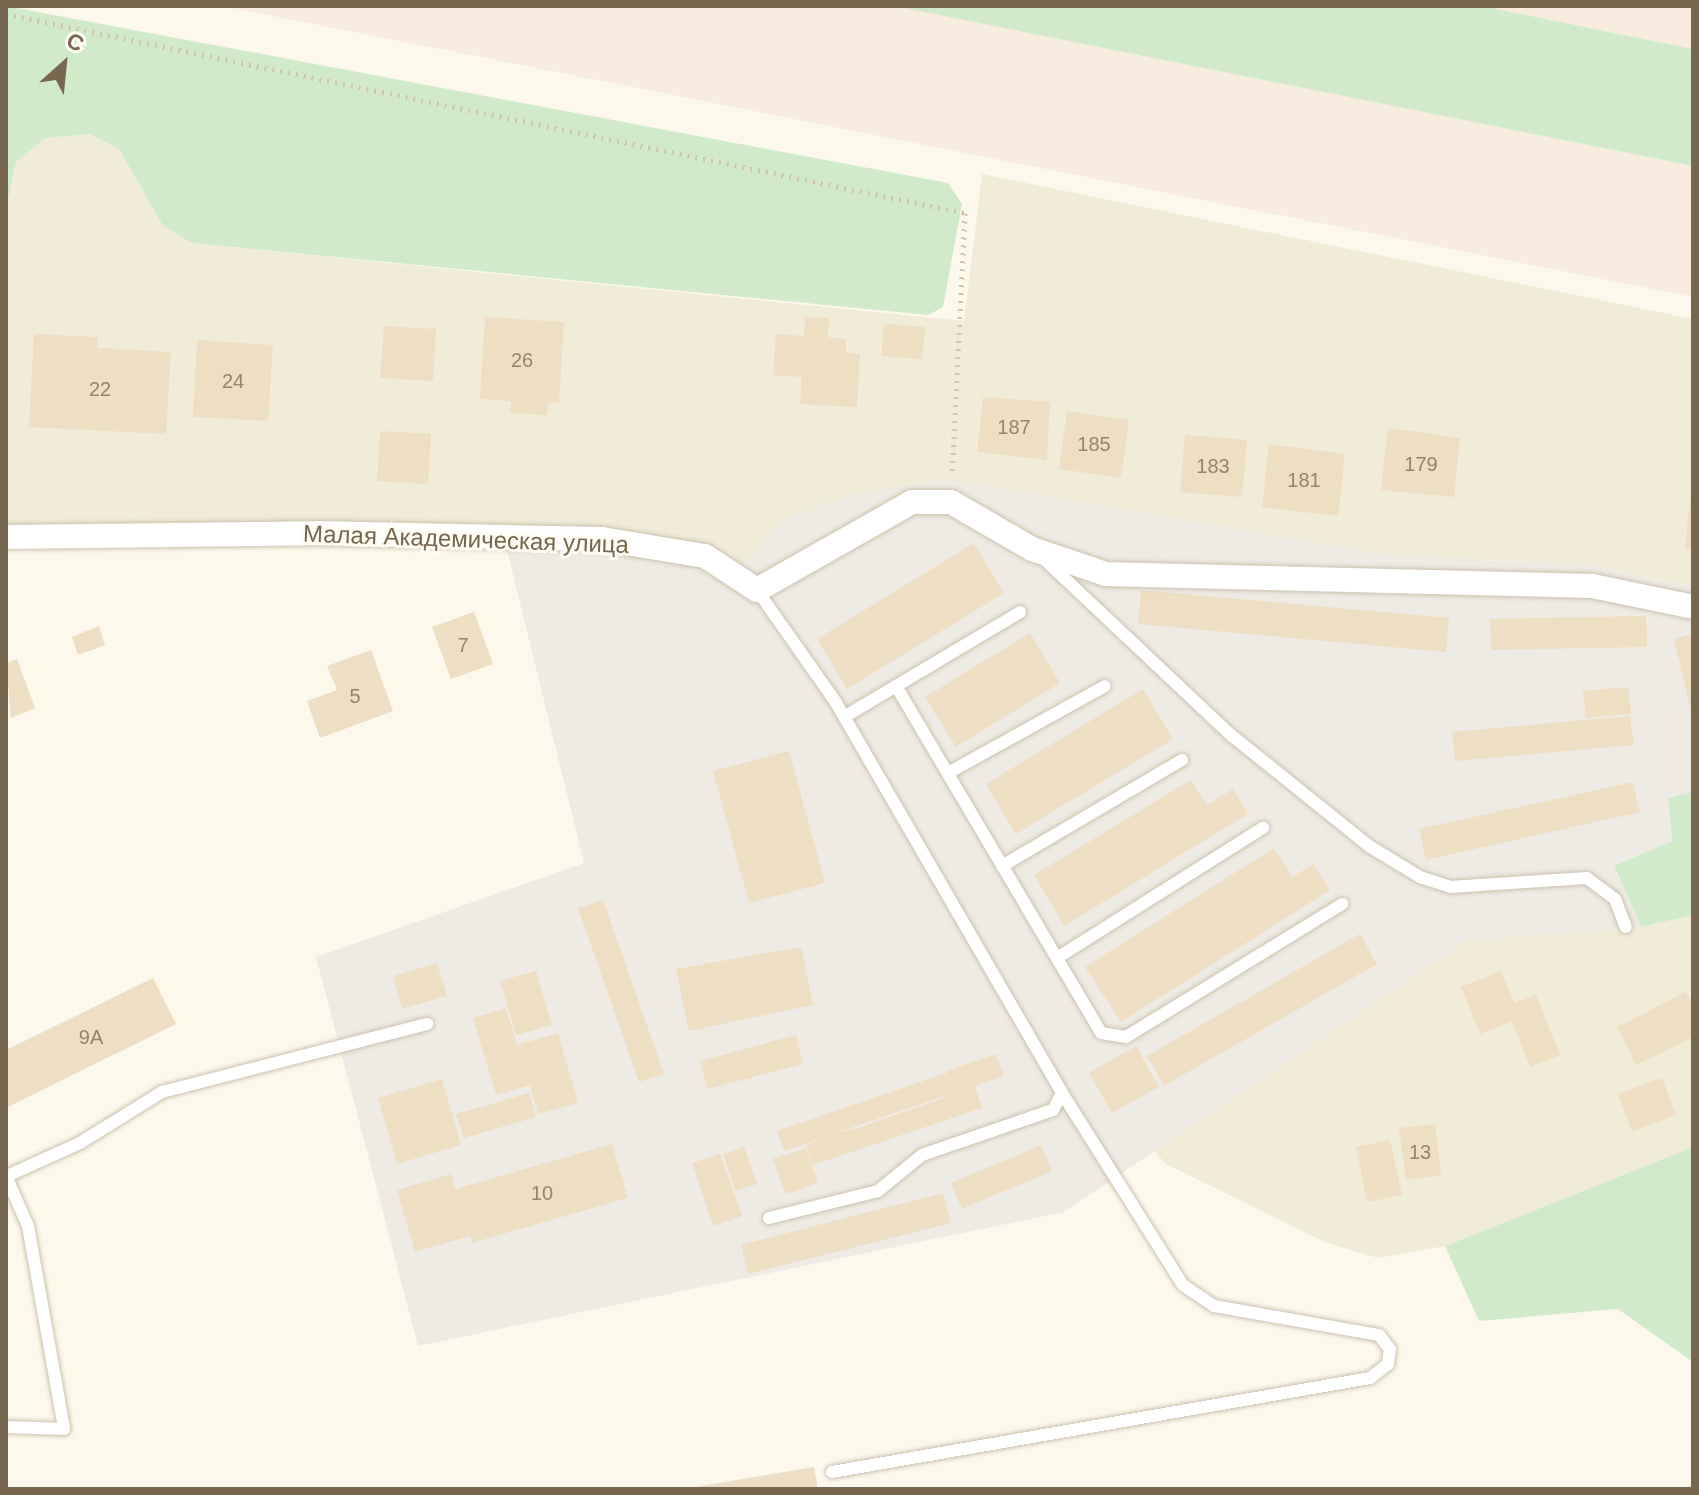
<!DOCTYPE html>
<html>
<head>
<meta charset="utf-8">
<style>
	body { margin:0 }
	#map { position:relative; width:1699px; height:1495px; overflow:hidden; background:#fcf9ec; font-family:Helvetica,sans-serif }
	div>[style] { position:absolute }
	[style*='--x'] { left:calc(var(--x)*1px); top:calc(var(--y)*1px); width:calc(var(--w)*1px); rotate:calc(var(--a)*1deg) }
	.residential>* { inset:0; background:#f0ecd8 }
	.commercial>* { inset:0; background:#f8ecde }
	.industrial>* { inset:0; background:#eeebe4 }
	.green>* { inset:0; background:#d0eaca }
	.building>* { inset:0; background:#eedec3 }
	.path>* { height:5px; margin-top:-2.5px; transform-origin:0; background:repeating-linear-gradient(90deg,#d5c4a8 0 2px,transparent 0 8px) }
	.roads { filter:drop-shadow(0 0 2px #ccc2af) drop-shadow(0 0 2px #ccc2af) }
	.lane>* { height:12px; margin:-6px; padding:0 6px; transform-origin:6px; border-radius:6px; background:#fff }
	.street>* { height:24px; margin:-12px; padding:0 12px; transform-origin:12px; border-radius:12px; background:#fff }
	span { translate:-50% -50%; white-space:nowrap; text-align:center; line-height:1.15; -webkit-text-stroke:6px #fefcf3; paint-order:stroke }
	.number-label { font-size:20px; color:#95856c }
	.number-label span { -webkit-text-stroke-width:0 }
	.street-label { font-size:24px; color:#77674f }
	.frame { position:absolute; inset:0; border:8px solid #77674f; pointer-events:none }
	.north { position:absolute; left:24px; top:24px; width:80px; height:80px; -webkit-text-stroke:6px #fefcf3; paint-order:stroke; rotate:27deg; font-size:22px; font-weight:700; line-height:32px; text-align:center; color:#77674f }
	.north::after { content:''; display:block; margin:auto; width:28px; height:36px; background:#77674f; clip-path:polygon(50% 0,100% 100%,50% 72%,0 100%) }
</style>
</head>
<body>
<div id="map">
	<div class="residential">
		<i style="clip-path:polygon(90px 134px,119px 149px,163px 226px,192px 243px,964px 321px,982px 174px,1693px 319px,1693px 587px,1588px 565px,1388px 555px,734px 574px,629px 553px,6px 533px,6px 209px,16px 162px,45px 138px)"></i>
		<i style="clip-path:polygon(1693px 915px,1693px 1147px,1445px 1246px,1378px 1258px,1327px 1243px,1166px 1164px,1154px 1151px,1468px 940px,1641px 927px)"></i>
	</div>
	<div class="commercial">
		<i style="clip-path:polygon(223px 6px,1693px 6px,1693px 297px)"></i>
	</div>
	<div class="industrial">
		<i style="clip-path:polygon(945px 479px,1388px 555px,1588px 565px,1693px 587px,1693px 792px,1668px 799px,1672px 841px,1614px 867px,1641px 927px,1468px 940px,1064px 1212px,418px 1346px,316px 957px,584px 863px,504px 538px,629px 553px,734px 574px,783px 520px,851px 495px)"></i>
	</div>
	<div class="green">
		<i style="clip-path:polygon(6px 6px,948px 183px,962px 204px,943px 307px,928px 315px,192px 243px,163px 226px,119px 149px,90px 134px,45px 138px,16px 162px,6px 209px)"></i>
		<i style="clip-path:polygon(894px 6px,1481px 6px,1693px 49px,1693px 166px)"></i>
		<i style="clip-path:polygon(1693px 792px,1693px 915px,1641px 927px,1614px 866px,1672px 841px,1668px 798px)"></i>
		<i style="clip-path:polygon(1693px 1147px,1693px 1362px,1618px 1309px,1479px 1321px,1445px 1246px)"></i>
	</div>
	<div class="building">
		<i style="clip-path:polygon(485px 317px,564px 322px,559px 403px,548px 403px,547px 415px,510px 413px,511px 401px,480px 399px)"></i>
		<i style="clip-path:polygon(805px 317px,829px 318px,828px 337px,846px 339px,846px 353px,860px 354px,857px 407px,800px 404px,802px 377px,773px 375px,776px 334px,804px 336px)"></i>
		<i style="clip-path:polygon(884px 324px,925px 327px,922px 359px,881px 356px)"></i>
		<i style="clip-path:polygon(384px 326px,436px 329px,433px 381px,380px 378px)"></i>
		<i style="clip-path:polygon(34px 334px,98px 337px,97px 348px,171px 352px,166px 434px,29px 427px)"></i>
		<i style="clip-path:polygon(197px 340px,273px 345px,268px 421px,193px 417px)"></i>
		<i style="clip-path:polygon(983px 397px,1050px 402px,1047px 460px,977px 452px)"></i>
		<i style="clip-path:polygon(1067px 411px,1129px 420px,1121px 478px,1059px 469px)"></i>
		<i style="clip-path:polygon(1388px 428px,1460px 438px,1454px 497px,1381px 490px)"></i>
		<i style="clip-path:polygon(380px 431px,431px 434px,428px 484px,377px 481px)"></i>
		<i style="clip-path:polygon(1185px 435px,1247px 440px,1242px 497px,1180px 492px)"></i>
		<i style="clip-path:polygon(1269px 444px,1345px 454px,1338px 516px,1262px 507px)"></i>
		<i style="clip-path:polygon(1691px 491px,1693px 491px,1693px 550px,1685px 549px)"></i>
		<i style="clip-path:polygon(974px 543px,1004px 593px,847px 689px,817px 639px)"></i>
		<i style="clip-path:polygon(1141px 590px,1449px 618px,1446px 652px,1138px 624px)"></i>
		<i style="clip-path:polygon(474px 612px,493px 664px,451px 679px,432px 627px)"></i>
		<i style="clip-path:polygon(1646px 616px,1647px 647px,1491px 650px,1490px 619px)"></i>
		<i style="clip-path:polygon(99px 626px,105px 645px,78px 655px,72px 637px)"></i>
		<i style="clip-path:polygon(1030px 633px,1060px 683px,956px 747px,925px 697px)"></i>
		<i style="clip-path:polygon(1693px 634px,1693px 715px,1692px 715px,1674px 639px)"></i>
		<i style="clip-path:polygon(371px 650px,393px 711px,320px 738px,307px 701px,337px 690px,327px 666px)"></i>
		<i style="clip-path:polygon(17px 659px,35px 708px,11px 718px,6px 663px)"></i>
		<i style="clip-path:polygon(1628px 687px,1631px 714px,1586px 718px,1583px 691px)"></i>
		<i style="clip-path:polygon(1143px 689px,1173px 739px,1016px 834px,986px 784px)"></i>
		<i style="clip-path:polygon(1630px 716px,1634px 745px,1455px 761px,1452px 732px)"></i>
		<i style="clip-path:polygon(789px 751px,825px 883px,749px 903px,713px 771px)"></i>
		<i style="clip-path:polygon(1191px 780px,1207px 805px,1233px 789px,1248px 814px,1064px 926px,1034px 875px)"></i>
		<i style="clip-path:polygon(1633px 782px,1640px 812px,1426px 860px,1419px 829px)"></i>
		<i style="clip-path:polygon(1274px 848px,1293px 877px,1313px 864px,1330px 890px,1121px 1022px,1085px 967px)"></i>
		<i style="clip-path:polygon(603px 900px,664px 1074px,639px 1082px,578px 908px)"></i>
		<i style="clip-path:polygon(1360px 934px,1377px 964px,1164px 1086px,1147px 1056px)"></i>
		<i style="clip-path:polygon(801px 947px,813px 1005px,689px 1031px,676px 969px)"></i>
		<i style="clip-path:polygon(437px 963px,447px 996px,402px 1009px,393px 976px)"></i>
		<i style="clip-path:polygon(536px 971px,552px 1025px,516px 1035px,500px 981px)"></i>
		<i style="clip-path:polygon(1501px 971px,1515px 1003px,1536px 995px,1560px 1055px,1530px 1067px,1512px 1021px,1480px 1034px,1461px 987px)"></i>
		<i style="clip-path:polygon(153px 978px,176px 1024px,6px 1108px,6px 1050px)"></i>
		<i style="clip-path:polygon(1686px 992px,1693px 1005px,1693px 1037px,1636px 1065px,1617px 1027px)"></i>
		<i style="clip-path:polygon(506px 1008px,517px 1045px,558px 1033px,578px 1103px,538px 1114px,530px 1085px,496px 1095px,473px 1018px)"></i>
		<i style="clip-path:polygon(796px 1035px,803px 1064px,707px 1089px,700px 1061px)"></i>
		<i style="clip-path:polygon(1136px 1046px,1159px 1087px,1112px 1113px,1089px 1073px)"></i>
		<i style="clip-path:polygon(evenodd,996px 1054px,1004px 1076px,975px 1086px,982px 1108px,813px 1165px,806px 1145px,825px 1137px,784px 1151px,777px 1131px,946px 1073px,954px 1094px,946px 1071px,996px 1054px,946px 1097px,855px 1129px,836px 1133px,945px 1096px,946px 1097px)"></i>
		<i style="clip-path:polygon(1662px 1078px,1676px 1115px,1632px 1132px,1618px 1094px)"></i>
		<i style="clip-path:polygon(442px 1079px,461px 1145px,397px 1164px,378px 1098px)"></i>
		<i style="clip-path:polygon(529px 1093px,536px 1117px,464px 1138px,456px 1114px)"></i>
		<i style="clip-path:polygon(1435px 1124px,1441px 1175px,1406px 1180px,1399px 1128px)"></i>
		<i style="clip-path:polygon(1390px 1140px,1402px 1195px,1367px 1202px,1356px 1147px)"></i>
		<i style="clip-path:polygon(612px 1144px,628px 1198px,472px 1243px,470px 1236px,415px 1252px,397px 1190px,451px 1174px,455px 1189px)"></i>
		<i style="clip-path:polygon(1041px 1145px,1052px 1171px,962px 1209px,951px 1183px)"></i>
		<i style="clip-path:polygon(744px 1147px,757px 1184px,735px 1191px,723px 1154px)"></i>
		<i style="clip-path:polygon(806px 1148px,818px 1183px,785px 1194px,773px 1159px)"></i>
		<i style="clip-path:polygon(720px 1154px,742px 1216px,713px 1226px,692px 1163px)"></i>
		<i style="clip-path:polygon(943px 1193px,951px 1223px,748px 1274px,741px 1245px)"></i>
		<i style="clip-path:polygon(814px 1467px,818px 1489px,695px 1489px,695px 1487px)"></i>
	</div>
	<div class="path">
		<i style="--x:6;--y:14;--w:979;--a:11.72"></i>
		<i style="--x:965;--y:213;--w:264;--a:92.8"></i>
	</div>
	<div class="roads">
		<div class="lane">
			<i style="--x:1044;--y:559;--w:257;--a:43.3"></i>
			<i style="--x:1231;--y:735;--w:177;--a:38.8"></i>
			<i style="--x:1369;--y:846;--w:60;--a:31.3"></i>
			<i style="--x:1420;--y:877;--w:32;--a:18"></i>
			<i style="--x:1450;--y:887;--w:137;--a:-3.8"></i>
			<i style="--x:1587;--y:878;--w:35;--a:37"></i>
			<i style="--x:1615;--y:899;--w:30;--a:69"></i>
			<i style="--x:757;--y:590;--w:136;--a:54.9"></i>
			<i style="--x:835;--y:701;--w:453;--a:59.9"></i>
			<i style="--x:1062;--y:1093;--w:227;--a:57.8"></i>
			<i style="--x:1183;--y:1285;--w:37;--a:34"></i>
			<i style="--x:1214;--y:1306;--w:168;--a:10"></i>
			<i style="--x:1379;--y:1335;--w:18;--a:52"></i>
			<i style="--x:1390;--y:1349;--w:15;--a:98"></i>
			<i style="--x:1388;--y:1364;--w:23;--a:142"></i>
			<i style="--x:1370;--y:1378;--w:546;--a:170.09"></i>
			<i style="--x:896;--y:686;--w:403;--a:59.4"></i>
			<i style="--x:1101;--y:1033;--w:25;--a:9"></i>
			<i style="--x:1126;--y:1037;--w:254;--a:-31.6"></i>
			<i style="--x:844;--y:717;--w:205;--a:-30.8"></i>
			<i style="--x:948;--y:773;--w:179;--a:-29"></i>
			<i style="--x:1002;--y:866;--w:209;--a:-30.5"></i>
			<i style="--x:1057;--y:958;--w:244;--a:-32.3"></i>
			<i style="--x:6;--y:1176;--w:55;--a:66.3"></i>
			<i style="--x:28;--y:1226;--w:206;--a:79.9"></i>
			<i style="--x:64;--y:1429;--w:58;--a:-178"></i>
			<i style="--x:7;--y:1176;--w:80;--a:-24.3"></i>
			<i style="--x:80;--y:1143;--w:97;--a:-31.9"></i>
			<i style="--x:162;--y:1092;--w:274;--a:-14.4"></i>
			<i style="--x:769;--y:1218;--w:112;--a:-13.9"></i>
			<i style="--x:878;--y:1191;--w:57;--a:-39.3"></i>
			<i style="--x:922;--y:1155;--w:139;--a:-19"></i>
			<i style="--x:1053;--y:1110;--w:19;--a:-62"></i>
		</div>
		<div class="street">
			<i style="--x:6;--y:537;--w:311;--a:-0.7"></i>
			<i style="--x:317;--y:533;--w:285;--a:1.2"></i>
			<i style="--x:602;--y:539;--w:104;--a:9.4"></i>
			<i style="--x:705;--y:556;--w:62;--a:33.2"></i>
			<i style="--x:757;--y:590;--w:178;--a:-29.6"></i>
			<i style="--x:912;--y:502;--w:39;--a:0"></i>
			<i style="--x:951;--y:502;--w:94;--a:30.1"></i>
			<i style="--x:1032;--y:549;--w:78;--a:18.7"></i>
			<i style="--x:1106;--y:574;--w:486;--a:1.4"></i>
			<i style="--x:1592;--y:586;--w:103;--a:11.7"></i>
		</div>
	</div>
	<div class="number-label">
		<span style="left:522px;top:360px">26</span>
		<span style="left:233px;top:381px">24</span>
		<span style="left:100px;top:389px">22</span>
		<span style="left:1014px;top:427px">187</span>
		<span style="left:1094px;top:444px">185</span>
		<span style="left:1421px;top:464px">179</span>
		<span style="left:1213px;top:466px">183</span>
		<span style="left:1304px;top:480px">181</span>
		<span style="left:463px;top:645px">7</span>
		<span style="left:355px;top:696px">5</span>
		<span style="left:91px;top:1037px">9А</span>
		<span style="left:1420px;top:1152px">13</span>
		<span style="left:542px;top:1193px">10</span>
	</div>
	<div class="street-label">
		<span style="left:466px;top:539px;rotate:2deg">Малая Академическая улица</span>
	</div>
	<div class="frame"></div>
	<div class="north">С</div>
</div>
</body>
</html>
